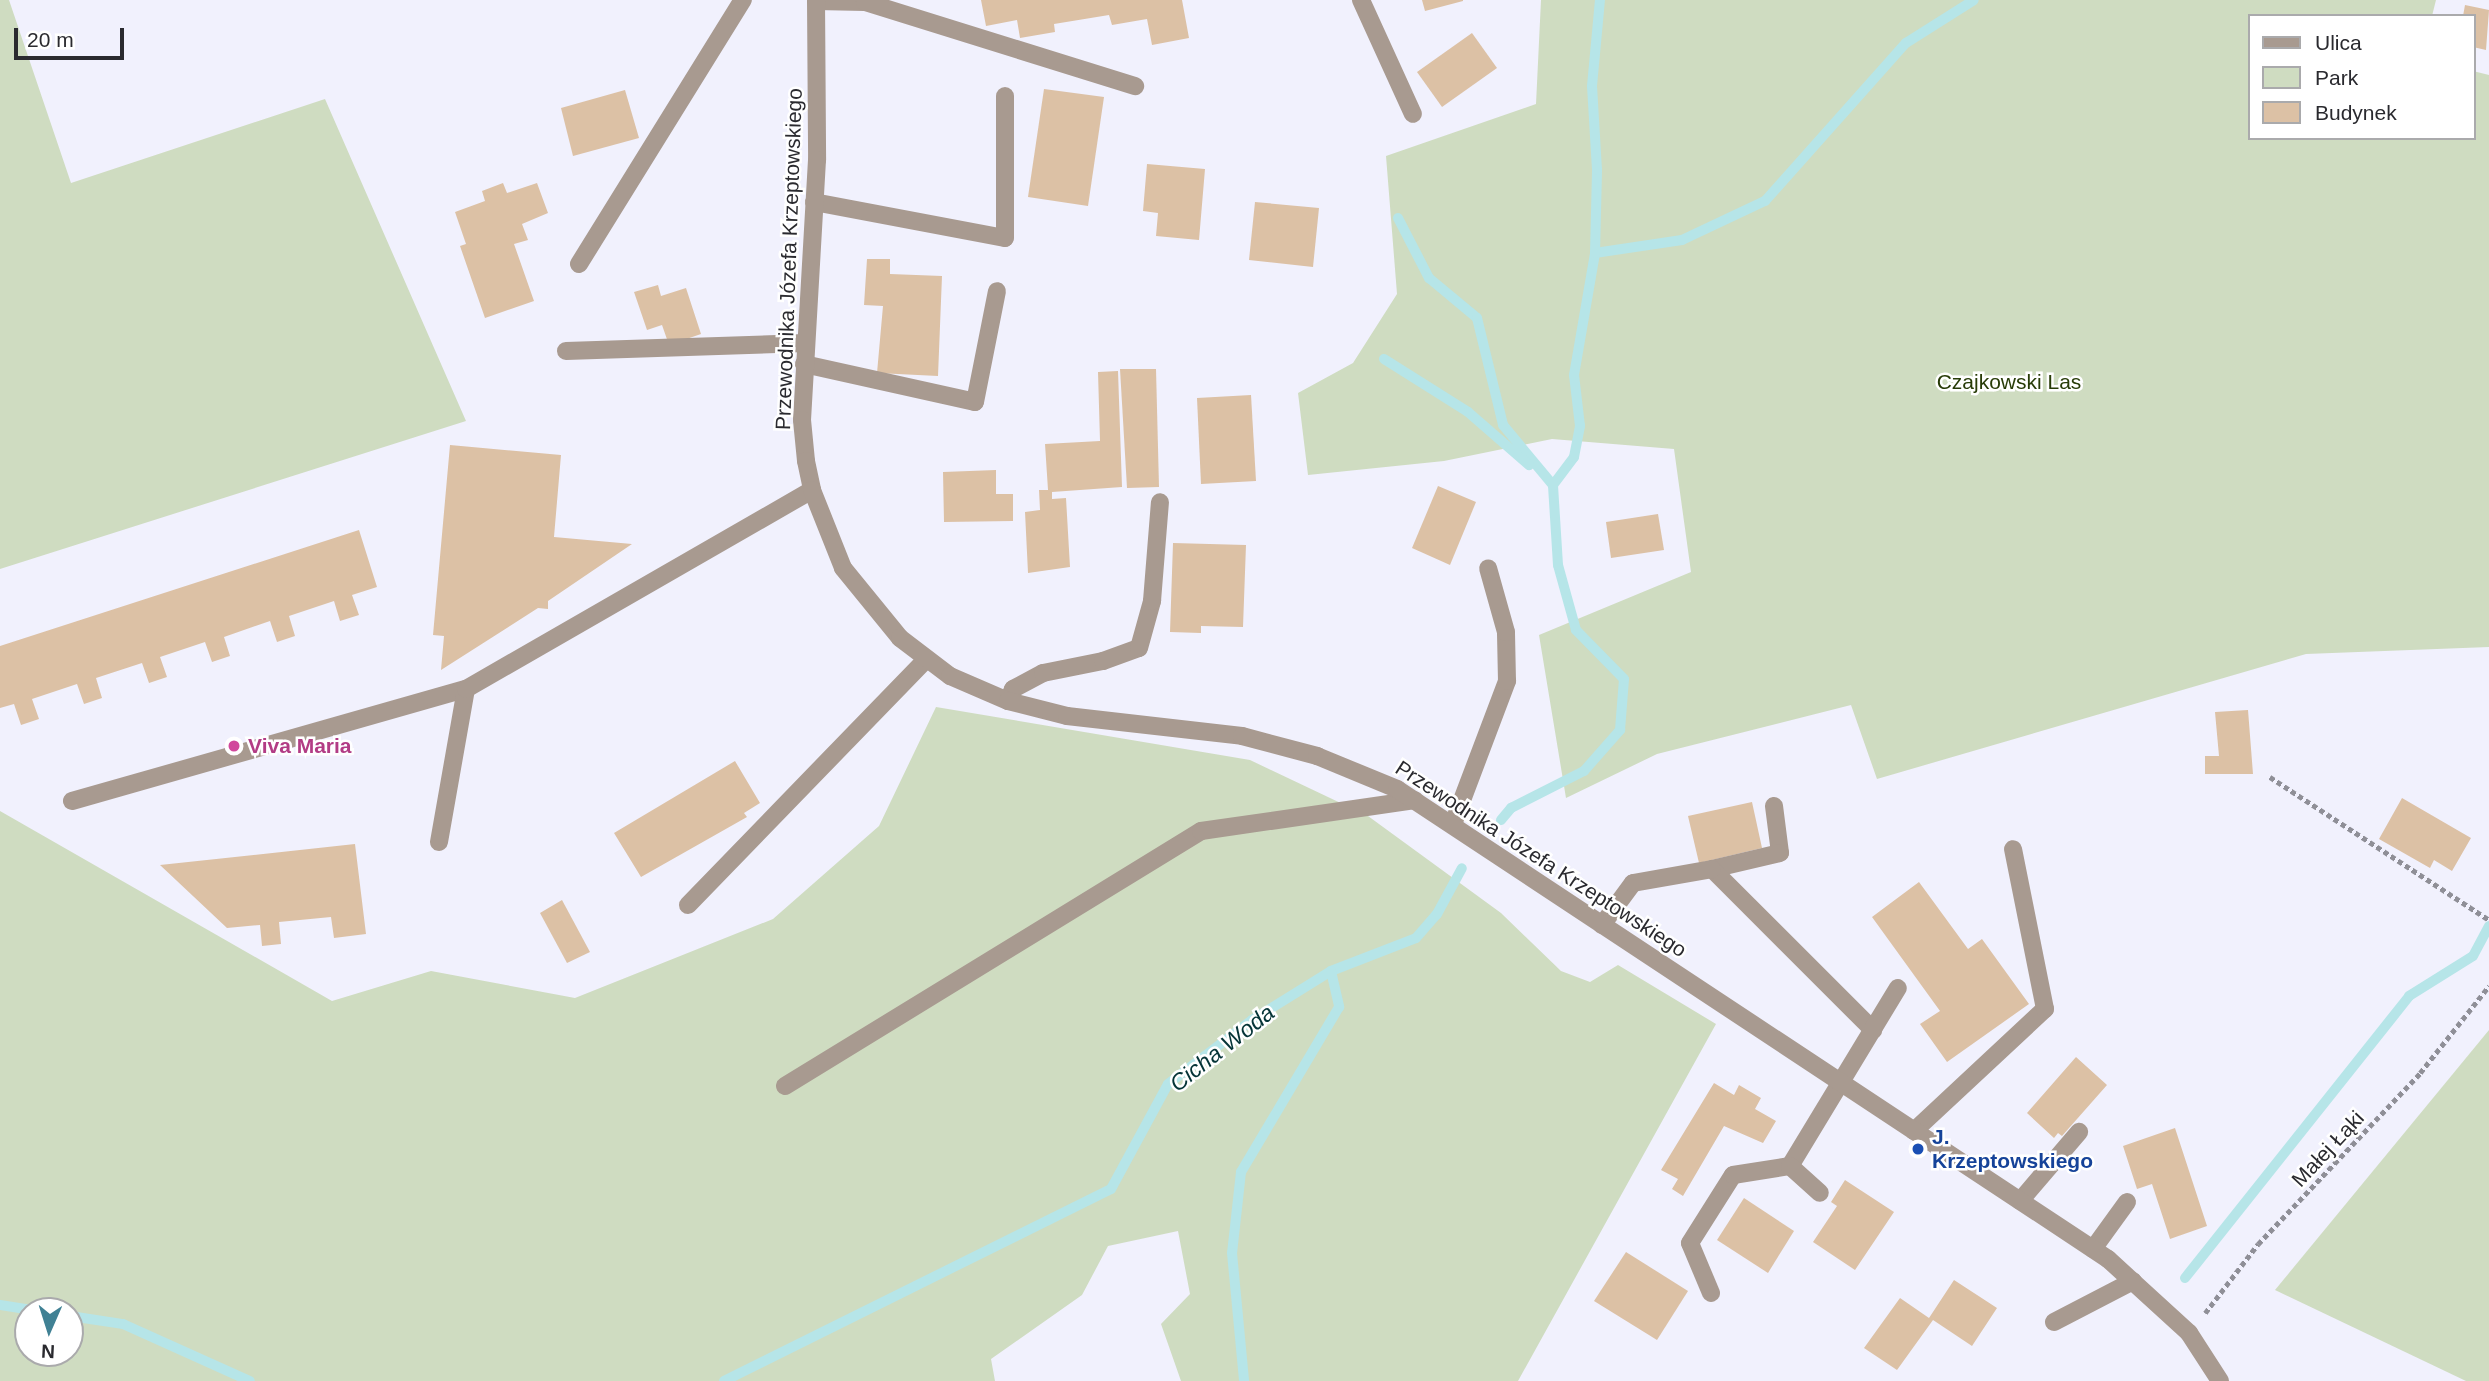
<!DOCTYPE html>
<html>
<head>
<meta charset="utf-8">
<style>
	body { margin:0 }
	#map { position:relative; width:2489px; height:1381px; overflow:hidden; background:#f1f1fd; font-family:Helvetica,sans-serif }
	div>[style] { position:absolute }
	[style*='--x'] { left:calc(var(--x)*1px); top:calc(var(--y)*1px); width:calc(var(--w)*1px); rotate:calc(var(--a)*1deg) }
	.green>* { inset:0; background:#cfdcc1 }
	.stream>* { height:10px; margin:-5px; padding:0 5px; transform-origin:5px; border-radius:5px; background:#b6e5e8 }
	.building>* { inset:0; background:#dcc1a5 }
	.path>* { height:4.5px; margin-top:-2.25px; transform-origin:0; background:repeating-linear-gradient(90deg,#8f8f97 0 5px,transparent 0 8.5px) }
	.service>* { height:18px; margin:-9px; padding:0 9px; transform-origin:9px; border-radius:9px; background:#a89a90 }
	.minor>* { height:18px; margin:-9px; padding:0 9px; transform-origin:9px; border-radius:9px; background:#a89a90 }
	.dots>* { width:19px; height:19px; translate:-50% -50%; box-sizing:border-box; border:4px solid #fff; border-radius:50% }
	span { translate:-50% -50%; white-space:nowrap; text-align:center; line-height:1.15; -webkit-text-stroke:5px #fff; paint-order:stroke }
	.street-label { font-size:21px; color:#2a2a2f }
	.park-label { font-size:21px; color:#283c08 }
	.hotel-label { font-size:21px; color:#b23c85; font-weight:700 }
	.left { translate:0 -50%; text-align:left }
	.transit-label { font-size:21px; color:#164399; font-weight:700 }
	.water-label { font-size:23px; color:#053437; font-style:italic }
	.legend { position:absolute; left:2248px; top:14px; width:228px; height:126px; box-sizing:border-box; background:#fff; border:2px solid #aaaaac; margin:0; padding:9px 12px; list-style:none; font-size:21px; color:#2a2a2f }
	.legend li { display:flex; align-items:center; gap:14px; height:35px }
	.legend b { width:35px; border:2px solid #aaaaac }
	.north { position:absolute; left:14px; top:1297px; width:70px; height:70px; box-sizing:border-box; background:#fff; border:2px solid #aaaaac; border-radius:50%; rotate:183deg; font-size:19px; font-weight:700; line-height:28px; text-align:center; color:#2a2a2f }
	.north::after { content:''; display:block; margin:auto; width:24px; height:32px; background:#408194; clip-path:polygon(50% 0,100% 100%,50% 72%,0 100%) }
	.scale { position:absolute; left:14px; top:28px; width:110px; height:32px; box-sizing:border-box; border:4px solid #2a2a2f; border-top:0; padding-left:9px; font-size:21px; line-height:24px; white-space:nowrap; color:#2a2a2f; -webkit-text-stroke:5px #fff; paint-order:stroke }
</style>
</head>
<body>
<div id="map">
	<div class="green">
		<i style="clip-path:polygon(0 0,9px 0,71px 183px,325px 99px,466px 421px,0 569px)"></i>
		<i style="clip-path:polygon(1541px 0,2436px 0,2432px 16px,2249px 16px,2249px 138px,2473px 138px,2473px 71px,2489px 75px,2489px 647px,2306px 654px,1877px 779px,1851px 705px,1657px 754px,1566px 798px,1539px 635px,1691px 572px,1674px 449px,1552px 439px,1444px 461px,1308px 475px,1298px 393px,1353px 363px,1397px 294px,1386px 156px,1536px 104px)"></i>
		<i style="clip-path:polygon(evenodd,936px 707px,1250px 760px,1368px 816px,1501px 913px,1561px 971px,1590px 982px,1618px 965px,1716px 1024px,1518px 1381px,1181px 1381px,1161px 1324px,1190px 1294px,1178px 1231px,1108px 1246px,1082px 1295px,991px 1359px,995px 1381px,0 1381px,0 811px,332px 1001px,431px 971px,575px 998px,773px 919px,879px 826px,936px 707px,28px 1311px,70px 1311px,70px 1353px,28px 1353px,28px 1311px)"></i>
		<i style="clip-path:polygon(2489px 1030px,2489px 1381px,2466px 1381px,2275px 1290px)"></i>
	</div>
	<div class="stream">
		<i style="--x:1398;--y:218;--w:68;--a:62.7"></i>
		<i style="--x:1429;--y:278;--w:62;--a:39.8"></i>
		<i style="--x:1477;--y:318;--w:110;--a:76.3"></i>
		<i style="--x:1503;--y:425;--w:78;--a:50.2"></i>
		<i style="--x:1595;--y:253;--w:88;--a:-8.5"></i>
		<i style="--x:1682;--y:240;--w:92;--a:-25.2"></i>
		<i style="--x:1765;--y:201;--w:212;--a:-48.3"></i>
		<i style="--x:1906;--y:43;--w:80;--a:-32.3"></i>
		<i style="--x:1384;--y:359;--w:99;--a:32.2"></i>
		<i style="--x:1468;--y:412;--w:81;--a:41"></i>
		<i style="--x:1501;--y:820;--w:16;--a:-50"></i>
		<i style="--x:1511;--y:808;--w:82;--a:-26.9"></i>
		<i style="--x:1584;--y:771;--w:55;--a:-48.7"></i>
		<i style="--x:1620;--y:730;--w:51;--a:-85.5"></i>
		<i style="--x:1624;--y:679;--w:69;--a:-134.4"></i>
		<i style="--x:1576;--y:630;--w:67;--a:-105.5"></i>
		<i style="--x:1558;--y:565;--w:80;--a:-93.6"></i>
		<i style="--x:1553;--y:485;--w:35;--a:-53"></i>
		<i style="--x:1574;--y:457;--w:32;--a:-79"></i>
		<i style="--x:1580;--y:426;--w:51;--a:-96.7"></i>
		<i style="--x:1574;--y:375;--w:124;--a:-80.2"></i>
		<i style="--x:1595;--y:253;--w:83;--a:-88.6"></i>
		<i style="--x:1597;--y:170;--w:84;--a:-93.4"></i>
		<i style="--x:1592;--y:86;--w:86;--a:-84.7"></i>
		<i style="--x:1331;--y:971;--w:91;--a:-21.2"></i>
		<i style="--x:1416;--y:938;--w:32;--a:-49"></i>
		<i style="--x:1437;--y:914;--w:52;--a:-61.5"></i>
		<i style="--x:2185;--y:1278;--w:360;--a:-51.5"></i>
		<i style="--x:2409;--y:996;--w:75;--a:-32"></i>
		<i style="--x:2473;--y:956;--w:34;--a:-62"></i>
		<i style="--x:0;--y:1305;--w:37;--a:9"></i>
		<i style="--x:70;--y:1316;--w:54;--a:8.6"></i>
		<i style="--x:123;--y:1324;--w:139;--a:24.2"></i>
		<i style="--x:724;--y:1381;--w:432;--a:-26.4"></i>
		<i style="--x:1111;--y:1189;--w:119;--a:-61.5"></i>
		<i style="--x:1168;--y:1084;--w:106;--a:-37.3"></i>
		<i style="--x:1252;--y:1020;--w:93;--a:-31.8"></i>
		<i style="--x:1331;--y:971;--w:37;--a:77"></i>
		<i style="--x:1339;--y:1007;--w:192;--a:120.7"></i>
		<i style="--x:1241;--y:1172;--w:81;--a:96.3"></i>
		<i style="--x:1232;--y:1253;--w:129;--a:84.6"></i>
	</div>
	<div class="building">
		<i style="clip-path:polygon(981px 0,1182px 0,1189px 38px,1152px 45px,1147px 19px,1112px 25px,1109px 15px,1054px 24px,1055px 32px,1020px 38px,1017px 20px,986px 26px)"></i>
		<i style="clip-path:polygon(1422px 0,1463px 0,1463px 1px,1425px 11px)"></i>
		<i style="clip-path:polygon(2465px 5px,2489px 10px,2486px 50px,2473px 47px,2473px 16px,2463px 16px)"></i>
		<i style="clip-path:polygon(1472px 33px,1497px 68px,1442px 107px,1417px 72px)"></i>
		<i style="clip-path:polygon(1044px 89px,1104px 97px,1088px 206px,1028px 197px)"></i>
		<i style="clip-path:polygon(625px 90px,639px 138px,573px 156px,561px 108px)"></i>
		<i style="clip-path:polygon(1147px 164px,1205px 169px,1199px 240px,1156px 236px,1158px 213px,1143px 211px)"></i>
		<i style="clip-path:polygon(503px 183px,507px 193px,537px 183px,548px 213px,522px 224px,528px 240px,514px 244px,534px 301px,485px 318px,460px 246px,466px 244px,455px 212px,485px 201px,482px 191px)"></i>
		<i style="clip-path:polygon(1255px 202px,1319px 208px,1313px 267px,1249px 260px)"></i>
		<i style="clip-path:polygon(867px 259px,890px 259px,890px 274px,942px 276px,938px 376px,877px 373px,883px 306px,864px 305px)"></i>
		<i style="clip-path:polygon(658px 285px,661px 296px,686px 288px,701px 334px,669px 345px,662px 325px,647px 330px,634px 292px)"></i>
		<i style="clip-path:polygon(1120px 369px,1156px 369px,1159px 487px,1127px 488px)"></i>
		<i style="clip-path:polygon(1118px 371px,1122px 487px,1052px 492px,1052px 499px,1066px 498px,1070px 567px,1028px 573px,1025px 512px,1040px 510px,1039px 490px,1048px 490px,1045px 444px,1100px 441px,1098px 372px)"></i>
		<i style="clip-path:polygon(1251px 395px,1256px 481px,1201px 484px,1197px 398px)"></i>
		<i style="clip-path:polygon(450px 445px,561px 455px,554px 537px,632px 544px,548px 601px,548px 609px,538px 608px,441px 670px,444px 636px,433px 635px)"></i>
		<i style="clip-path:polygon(996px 470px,996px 494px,1013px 494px,1013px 521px,944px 522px,943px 472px)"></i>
		<i style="clip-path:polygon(1438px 486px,1476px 502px,1450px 565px,1412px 548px)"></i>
		<i style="clip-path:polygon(1658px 514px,1664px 550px,1611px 558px,1606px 522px)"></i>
		<i style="clip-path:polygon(359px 530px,377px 587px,352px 595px,359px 615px,340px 621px,334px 601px,289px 616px,295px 636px,277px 642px,270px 621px,224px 637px,230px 656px,212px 662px,205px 642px,160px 657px,167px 677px,149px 683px,142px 663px,96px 678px,102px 698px,84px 704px,77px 684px,32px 699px,39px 719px,21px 725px,14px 704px,0 708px,0 646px)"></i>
		<i style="clip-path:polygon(1173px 543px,1246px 545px,1243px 627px,1201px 626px,1201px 633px,1170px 632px)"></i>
		<i style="clip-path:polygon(2248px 710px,2253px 774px,2205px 774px,2205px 756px,2219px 756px,2215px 712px)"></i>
		<i style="clip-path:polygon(735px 761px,760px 803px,744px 813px,747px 817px,641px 877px,614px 833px)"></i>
		<i style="clip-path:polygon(2402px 798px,2471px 838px,2452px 871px,2434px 860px,2430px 868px,2379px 839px)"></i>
		<i style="clip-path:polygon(1752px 802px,1762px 848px,1699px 863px,1688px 816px)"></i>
		<i style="clip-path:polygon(355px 844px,366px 934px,334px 938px,331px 917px,279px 922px,281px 944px,262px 946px,260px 925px,227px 928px,160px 865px)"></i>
		<i style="clip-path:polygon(1919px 882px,1968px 949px,1982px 939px,2029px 1004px,1947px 1062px,1920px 1024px,1940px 1011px,1872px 917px)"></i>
		<i style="clip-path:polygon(562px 900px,590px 952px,567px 963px,540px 913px)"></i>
		<i style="clip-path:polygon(2076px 1057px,2107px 1085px,2062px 1136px,2058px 1133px,2054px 1138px,2027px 1113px)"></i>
		<i style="clip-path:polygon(1714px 1083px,1734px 1095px,1739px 1085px,1761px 1098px,1755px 1109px,1776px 1121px,1763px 1143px,1724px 1126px,1683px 1196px,1672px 1189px,1678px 1179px,1661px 1170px)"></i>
		<i style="clip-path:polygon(2175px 1128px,2207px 1226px,2170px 1239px,2152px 1184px,2137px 1189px,2123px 1146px)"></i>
		<i style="clip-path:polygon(1845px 1180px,1894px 1212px,1855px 1270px,1813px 1242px,1837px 1206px,1831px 1202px)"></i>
		<i style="clip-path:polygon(1744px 1198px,1794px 1231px,1768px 1273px,1717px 1240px)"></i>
		<i style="clip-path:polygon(1626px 1252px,1688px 1291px,1657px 1340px,1594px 1301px)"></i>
		<i style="clip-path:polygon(1954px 1280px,1997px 1308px,1972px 1346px,1933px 1320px,1897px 1370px,1864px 1348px,1900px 1298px,1929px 1318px)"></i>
	</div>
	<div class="path">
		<i style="--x:2270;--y:777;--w:262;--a:33.1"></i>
		<i style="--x:2205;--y:1313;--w:87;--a:-52.5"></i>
		<i style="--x:2258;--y:1244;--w:236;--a:-46.5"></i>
		<i style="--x:2420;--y:1073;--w:111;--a:-51.6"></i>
	</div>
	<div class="service">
		<i style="--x:1361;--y:0;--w:125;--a:65.5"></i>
		<i style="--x:816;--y:1;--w:49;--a:1.2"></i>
		<i style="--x:865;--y:2;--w:283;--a:17.3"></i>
		<i style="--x:814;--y:202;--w:194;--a:10.7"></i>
		<i style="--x:1005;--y:238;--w:142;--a:-90"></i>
		<i style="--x:579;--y:264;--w:311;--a:-58.2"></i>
		<i style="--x:566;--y:351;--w:240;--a:-1.9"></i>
		<i style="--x:804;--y:364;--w:175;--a:12.5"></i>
		<i style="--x:975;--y:402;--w:113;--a:-78.8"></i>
		<i style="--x:1008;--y:701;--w:13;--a:-67"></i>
		<i style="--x:1013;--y:689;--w:34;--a:-28"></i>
		<i style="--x:1043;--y:673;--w:61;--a:-11.3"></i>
		<i style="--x:1103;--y:661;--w:38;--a:-20"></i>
		<i style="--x:1139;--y:648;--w:49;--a:-74.5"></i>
		<i style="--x:1152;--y:601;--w:99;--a:-85.4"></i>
		<i style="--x:72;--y:801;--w:410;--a:-15.9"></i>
		<i style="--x:1774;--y:806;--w:47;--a:82.7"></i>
		<i style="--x:1780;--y:853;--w:70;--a:166.8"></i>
		<i style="--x:1712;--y:869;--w:228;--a:45"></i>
		<i style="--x:1453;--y:824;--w:153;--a:-69.3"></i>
		<i style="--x:1507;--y:681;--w:49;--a:-91.2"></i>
		<i style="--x:1506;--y:632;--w:66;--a:-105.7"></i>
		<i style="--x:439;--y:842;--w:155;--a:-80"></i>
		<i style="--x:466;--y:689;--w:399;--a:-29.9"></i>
		<i style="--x:688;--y:905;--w:342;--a:-45.9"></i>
		<i style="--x:1602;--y:925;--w:52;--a:-53.6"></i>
		<i style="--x:1633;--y:883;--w:80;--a:-10"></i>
		<i style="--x:785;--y:1086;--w:488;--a:-31.5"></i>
		<i style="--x:1201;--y:831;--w:216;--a:-8.2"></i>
		<i style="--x:1914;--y:1131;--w:179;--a:-43"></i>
		<i style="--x:2045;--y:1009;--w:163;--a:-101.3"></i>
		<i style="--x:1790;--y:1166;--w:208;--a:-58.8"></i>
		<i style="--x:2020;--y:1201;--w:91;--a:-49.5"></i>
		<i style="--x:2093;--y:1249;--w:58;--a:-54.1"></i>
		<i style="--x:1711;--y:1293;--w:54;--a:-112.8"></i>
		<i style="--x:1690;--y:1243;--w:80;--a:-57.7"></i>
		<i style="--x:1733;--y:1175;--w:58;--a:-9"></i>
		<i style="--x:1790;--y:1166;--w:40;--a:42"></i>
		<i style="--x:2054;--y:1322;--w:89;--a:-27.4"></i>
	</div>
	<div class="minor">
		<i style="--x:816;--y:0;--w:160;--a:89.6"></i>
		<i style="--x:817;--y:160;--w:260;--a:93.3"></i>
		<i style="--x:802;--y:420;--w:41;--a:84.4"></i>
		<i style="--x:806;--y:461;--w:30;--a:78"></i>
		<i style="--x:812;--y:490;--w:84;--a:68.3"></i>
		<i style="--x:843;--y:568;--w:90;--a:50.8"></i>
		<i style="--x:900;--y:638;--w:63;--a:37.2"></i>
		<i style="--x:950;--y:676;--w:63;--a:23.3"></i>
		<i style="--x:1008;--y:701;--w:61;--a:14.3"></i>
		<i style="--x:1067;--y:716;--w:176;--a:6.5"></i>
		<i style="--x:1242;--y:736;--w:78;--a:14.9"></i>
		<i style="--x:1317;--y:756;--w:87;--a:22.4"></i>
		<i style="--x:1397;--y:789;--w:852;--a:33.47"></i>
		<i style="--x:2108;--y:1259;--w:110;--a:42.4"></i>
		<i style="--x:2189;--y:1333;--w:57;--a:57.1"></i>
	</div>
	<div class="dots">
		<i style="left:234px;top:746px;background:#d1479c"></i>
		<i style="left:1918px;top:1149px;background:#1a4fb4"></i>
	</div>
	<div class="street-label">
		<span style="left:789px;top:259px;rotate:-88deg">Przewodnika Józefa Krzeptowskiego</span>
		<span style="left:1541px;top:859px;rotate:33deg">Przewodnika Józefa Krzeptowskiego</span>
		<span style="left:2328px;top:1149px;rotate:-47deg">Małej Łąki</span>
	</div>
	<div class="park-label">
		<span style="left:2009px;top:382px">Czajkowski Las</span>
	</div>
	<div class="hotel-label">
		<span class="left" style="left:248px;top:746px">Viva Maria</span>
	</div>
	<div class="transit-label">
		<span class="left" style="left:1932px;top:1149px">J.<br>Krzeptowskiego</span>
	</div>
	<div class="water-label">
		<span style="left:1222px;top:1048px;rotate:-38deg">Cicha Woda</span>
	</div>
	<ul class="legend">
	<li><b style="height:9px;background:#a89a90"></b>Ulica</li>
	<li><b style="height:19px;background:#cfdcc1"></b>Park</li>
	<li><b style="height:19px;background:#dcc1a5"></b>Budynek</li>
	</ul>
	<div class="north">N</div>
	<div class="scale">20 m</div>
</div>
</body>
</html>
